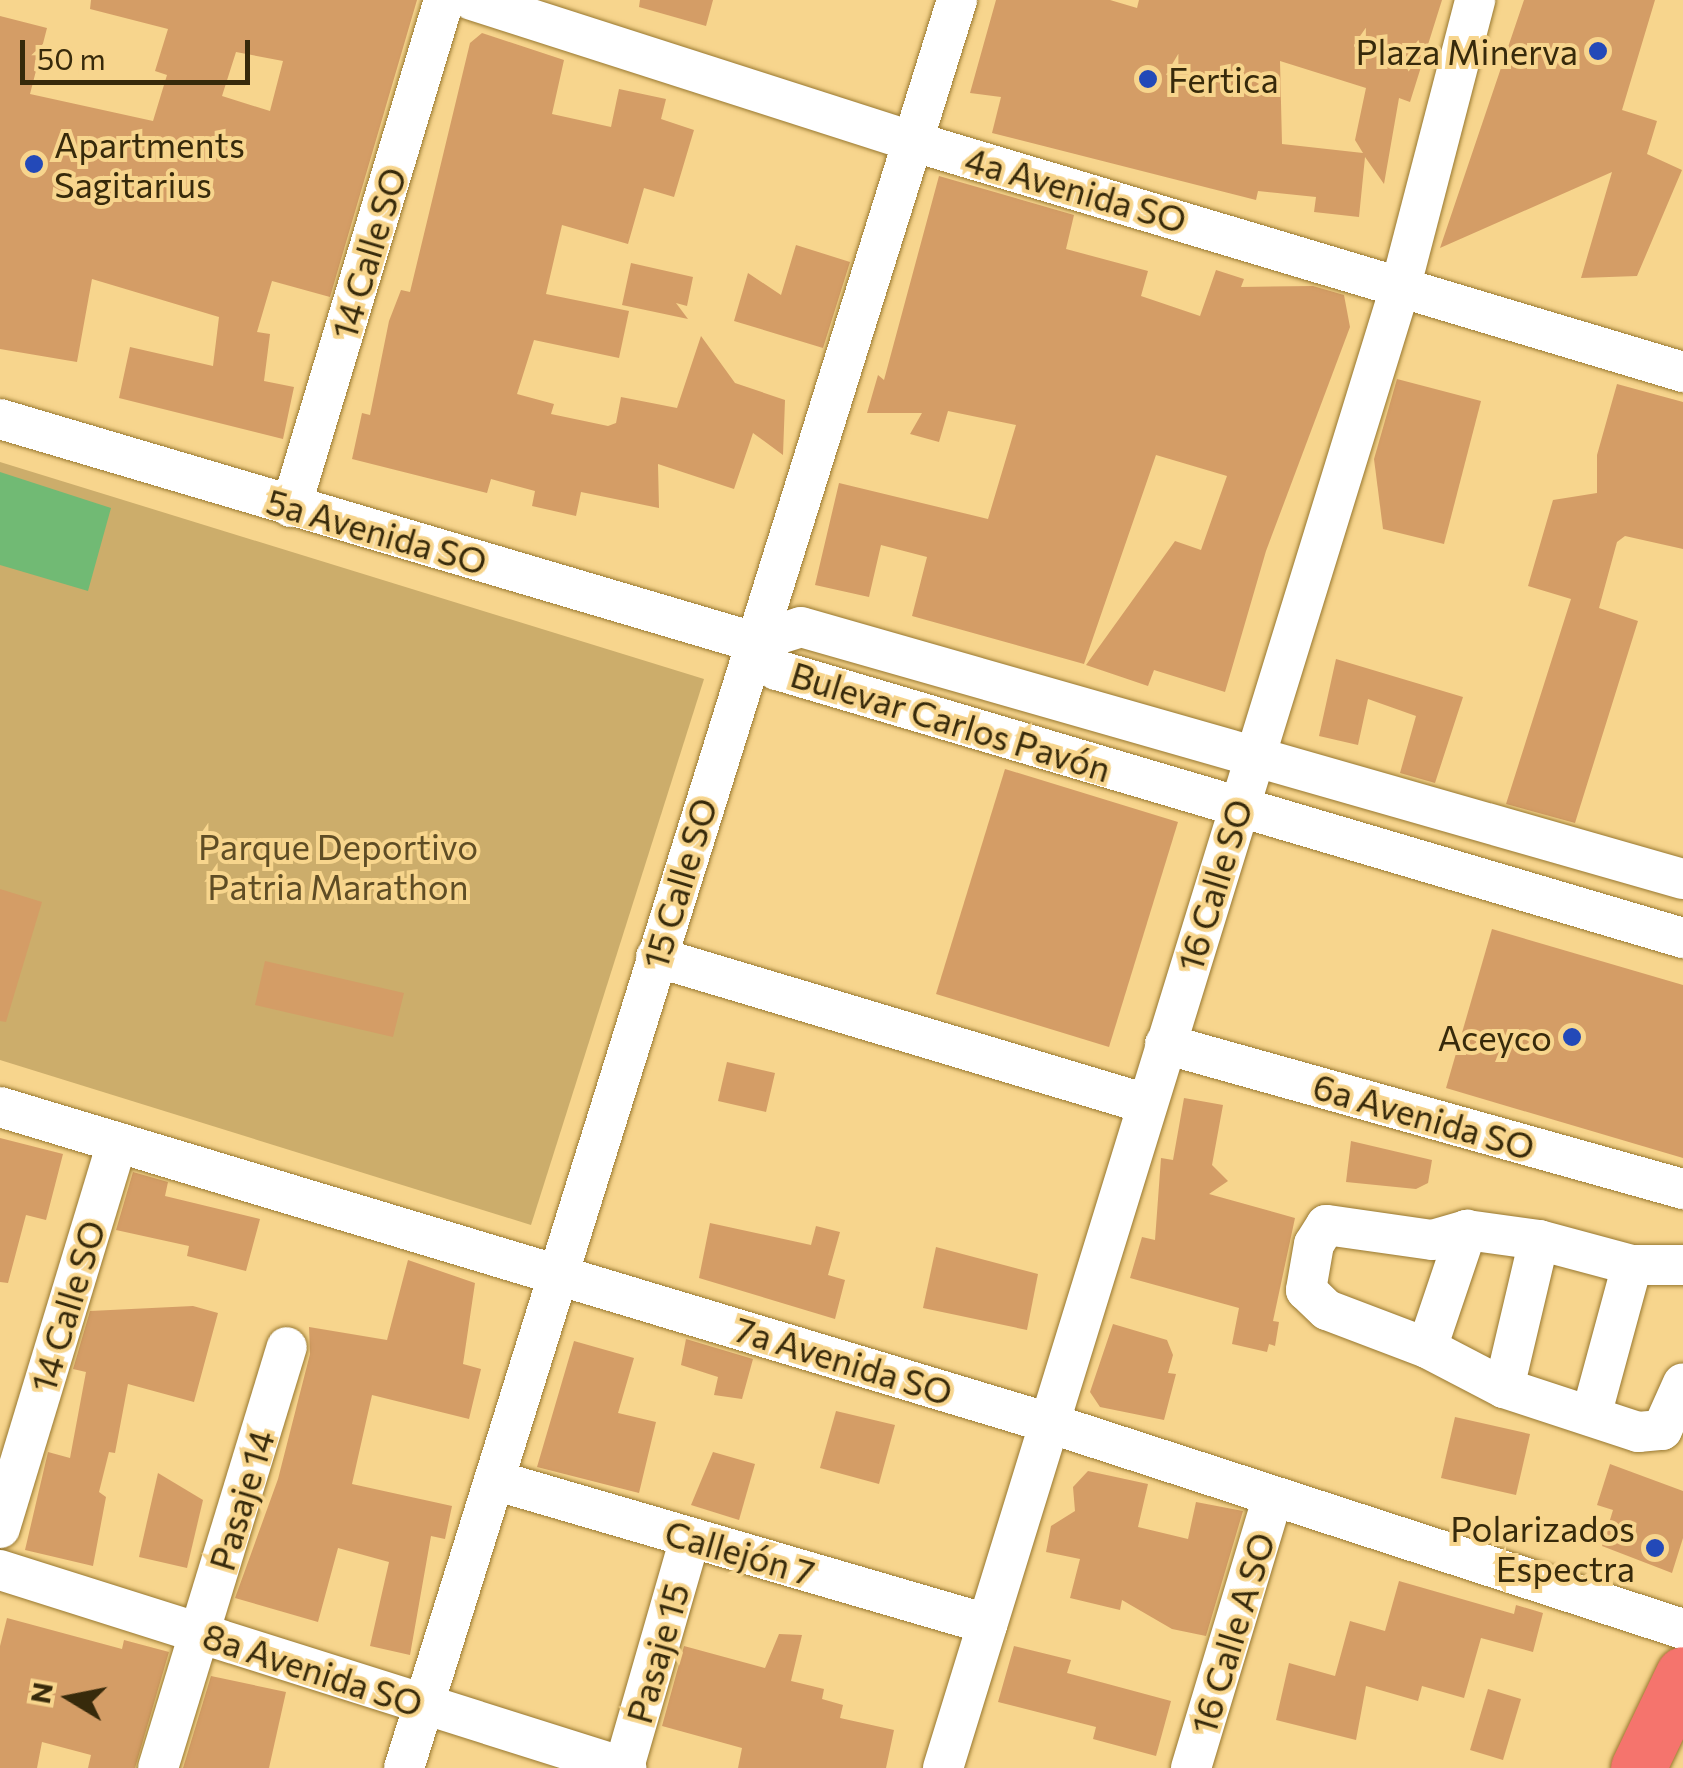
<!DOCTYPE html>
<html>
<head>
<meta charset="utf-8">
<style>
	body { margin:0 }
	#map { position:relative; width:1683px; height:1768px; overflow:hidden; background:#f7d58d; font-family:Commissioner,sans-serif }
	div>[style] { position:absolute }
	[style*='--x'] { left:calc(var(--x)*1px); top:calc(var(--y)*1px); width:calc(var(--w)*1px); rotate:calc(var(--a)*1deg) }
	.green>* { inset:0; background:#ccad6b }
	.water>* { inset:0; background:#71ba74 }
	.building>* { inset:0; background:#d49d66 }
	.roads { filter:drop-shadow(0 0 2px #987830) drop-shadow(0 0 2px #987830) }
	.minor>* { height:40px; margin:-20px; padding:0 20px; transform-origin:20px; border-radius:20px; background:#fff }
	.highway>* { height:55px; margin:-27.5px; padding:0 27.5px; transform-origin:27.5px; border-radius:27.5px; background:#f5746d }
	.dots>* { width:28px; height:28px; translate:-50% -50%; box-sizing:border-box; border:5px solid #f7d58d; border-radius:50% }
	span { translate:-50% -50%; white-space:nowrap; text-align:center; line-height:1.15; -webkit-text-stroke:8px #f7d58d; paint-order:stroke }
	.poi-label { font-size:35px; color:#372a0b }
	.right { translate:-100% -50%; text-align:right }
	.left { translate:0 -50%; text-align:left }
	.street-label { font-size:35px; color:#372a0b }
	.park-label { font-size:35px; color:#5f4d25 }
	.north { position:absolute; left:20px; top:1648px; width:100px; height:100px; -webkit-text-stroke:8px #f7d58d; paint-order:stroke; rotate:280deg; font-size:28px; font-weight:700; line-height:40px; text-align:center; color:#372a0b }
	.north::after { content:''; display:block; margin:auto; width:35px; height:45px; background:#372a0b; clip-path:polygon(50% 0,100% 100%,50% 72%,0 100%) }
	.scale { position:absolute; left:20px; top:40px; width:230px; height:45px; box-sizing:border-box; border:5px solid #372a0b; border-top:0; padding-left:12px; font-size:30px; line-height:35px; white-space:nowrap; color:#372a0b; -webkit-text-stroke:8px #f7d58d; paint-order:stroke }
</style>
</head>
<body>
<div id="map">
	<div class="green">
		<i style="clip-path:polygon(0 462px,704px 679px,531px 1225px,0 1060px)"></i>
	</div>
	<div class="water">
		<i style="clip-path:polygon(0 472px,111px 508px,88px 591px,0 565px)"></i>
	</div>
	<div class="building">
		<i style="clip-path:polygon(evenodd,91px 0,417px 0,330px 297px,272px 281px,257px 332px,270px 334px,264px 381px,294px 387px,283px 439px,119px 398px,130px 347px,213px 366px,219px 317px,92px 279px,77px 362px,0 349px,0 16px,47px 28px,30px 94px,153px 121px,167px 75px,155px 71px,168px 29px,90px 9px,91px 0,236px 52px,283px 61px,270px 111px,222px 96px,236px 52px)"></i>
		<i style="clip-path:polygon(640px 0,713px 0,706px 26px,639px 7px)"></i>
		<i style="clip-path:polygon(evenodd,996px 0,1110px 0,1137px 8px,1139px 0,1442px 0,1410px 102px,1399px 98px,1384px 184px,1365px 157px,1359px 217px,1314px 212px,1316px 197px,1258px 191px,1256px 200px,992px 133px,1001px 97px,970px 93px,996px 0,1280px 61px,1366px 88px,1355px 140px,1363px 153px,1282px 144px,1280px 61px)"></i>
		<i style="clip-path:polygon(1524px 0,1655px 0,1622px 110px,1657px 121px,1647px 154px,1682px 170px,1637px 276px,1581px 278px,1612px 172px,1440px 248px)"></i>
		<i style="clip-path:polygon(482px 33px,564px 60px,552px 114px,611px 127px,619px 89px,666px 99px,661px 119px,694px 130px,674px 197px,644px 188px,628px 244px,562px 225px,546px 294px,629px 311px,619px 358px,534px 340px,517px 394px,554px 404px,551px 414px,608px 426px,616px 423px,621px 397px,677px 408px,701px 336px,735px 383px,785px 400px,783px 455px,753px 433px,734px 489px,658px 464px,659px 508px,581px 492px,576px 516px,532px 506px,535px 491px,491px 479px,487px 493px,352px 459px,362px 413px,370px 415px,389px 321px,401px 290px,410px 292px,470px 43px)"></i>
		<i style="clip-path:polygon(939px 176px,1074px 215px,1066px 249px,1148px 271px,1141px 296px,1200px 316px,1216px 270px,1244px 279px,1241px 287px,1313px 286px,1344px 295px,1350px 327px,1266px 551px,1225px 692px,1154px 670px,1148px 686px,1086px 665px,1175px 541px,1201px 550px,1227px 476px,1156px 455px,1084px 664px,912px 616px,927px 557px,881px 545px,869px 597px,815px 585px,839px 483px,988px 519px,1016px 425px,948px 411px,939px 442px,910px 434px,922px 413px,867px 413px,878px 375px,884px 380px)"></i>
		<i style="clip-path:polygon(796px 245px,850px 262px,823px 348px,734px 321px,748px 273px,781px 295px)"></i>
		<i style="clip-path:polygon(631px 263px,693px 277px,687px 306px,676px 303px,688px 319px,622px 305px)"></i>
		<i style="clip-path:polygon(1397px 379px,1481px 401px,1444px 544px,1383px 529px,1374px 459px)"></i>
		<i style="clip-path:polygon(1617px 384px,1683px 402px,1683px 549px,1625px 536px,1617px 542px,1599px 608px,1638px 621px,1575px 823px,1506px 804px,1571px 599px,1528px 586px,1553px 500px,1597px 493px,1597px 455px)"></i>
		<i style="clip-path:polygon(1336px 659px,1463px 697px,1435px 783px,1400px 773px,1416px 716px,1368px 699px,1358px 745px,1319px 736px)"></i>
		<i style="clip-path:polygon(1005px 769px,1178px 822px,1109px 1047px,936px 994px)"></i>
		<i style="clip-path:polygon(0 889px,42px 902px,6px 1022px,0 1021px)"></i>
		<i style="clip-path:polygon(1492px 929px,1683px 985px,1683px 1158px,1446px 1088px)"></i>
		<i style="clip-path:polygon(265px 961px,404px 993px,393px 1037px,255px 1005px)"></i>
		<i style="clip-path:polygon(727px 1062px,775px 1073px,766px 1112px,718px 1101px)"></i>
		<i style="clip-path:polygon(1184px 1098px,1223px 1105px,1212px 1165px,1228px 1181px,1209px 1194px,1295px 1218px,1273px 1321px,1279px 1322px,1275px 1346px,1269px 1344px,1267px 1352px,1232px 1344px,1239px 1308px,1130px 1278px,1142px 1237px,1155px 1240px,1161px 1158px,1173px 1160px)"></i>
		<i style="clip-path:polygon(0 1138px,63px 1154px,46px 1220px,26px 1215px,8px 1283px,0 1282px)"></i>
		<i style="clip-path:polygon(1351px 1141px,1432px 1160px,1428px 1183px,1416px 1189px,1346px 1182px)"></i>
		<i style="clip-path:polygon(133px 1172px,168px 1182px,165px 1196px,260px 1219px,246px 1271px,187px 1256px,189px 1246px,116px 1230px)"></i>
		<i style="clip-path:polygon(710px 1223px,811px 1245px,816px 1226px,840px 1232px,828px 1275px,845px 1280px,835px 1319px,699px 1278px)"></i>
		<i style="clip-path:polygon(936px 1247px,1038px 1274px,1027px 1330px,923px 1308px)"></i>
		<i style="clip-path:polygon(408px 1260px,475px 1283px,463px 1364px,481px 1369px,469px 1419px,372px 1395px,352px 1484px,452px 1506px,445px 1539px,431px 1536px,410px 1655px,370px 1646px,389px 1562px,338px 1548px,318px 1622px,235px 1598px,278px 1479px,310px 1354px,309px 1327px,387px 1340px)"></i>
		<i style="clip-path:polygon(193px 1306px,218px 1313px,194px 1402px,128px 1384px,115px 1453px,109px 1452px,99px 1492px,106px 1497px,93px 1566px,25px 1550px,48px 1452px,70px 1458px,86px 1372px,73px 1369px,90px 1311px)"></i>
		<i style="clip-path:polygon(1113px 1324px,1167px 1340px,1173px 1355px,1168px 1373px,1176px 1374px,1164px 1420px,1100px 1407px,1090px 1392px)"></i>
		<i style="clip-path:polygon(686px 1339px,753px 1359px,742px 1399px,714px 1395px,718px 1377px,681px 1365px)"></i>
		<i style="clip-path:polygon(574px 1341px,634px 1358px,618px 1413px,656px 1422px,639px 1493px,537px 1467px)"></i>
		<i style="clip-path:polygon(836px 1411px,895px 1425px,879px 1484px,820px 1468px)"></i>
		<i style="clip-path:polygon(1455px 1417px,1530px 1434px,1516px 1495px,1441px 1478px)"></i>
		<i style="clip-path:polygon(713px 1452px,755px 1464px,739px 1520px,691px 1505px)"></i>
		<i style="clip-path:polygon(1610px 1464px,1683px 1491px,1683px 1538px,1672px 1573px,1602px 1546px,1613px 1510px,1597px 1505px)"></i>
		<i style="clip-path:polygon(1088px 1471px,1148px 1484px,1138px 1527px,1188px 1539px,1196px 1502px,1243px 1511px,1206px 1636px,1172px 1629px,1122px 1600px,1120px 1610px,1070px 1598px,1080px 1559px,1046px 1552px,1051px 1526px,1075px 1511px,1073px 1487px)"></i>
		<i style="clip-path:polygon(158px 1473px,203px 1500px,187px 1568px,139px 1557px)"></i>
		<i style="clip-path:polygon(1399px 1581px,1514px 1614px,1516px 1605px,1543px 1613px,1533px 1652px,1481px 1638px,1464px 1698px,1422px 1686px,1418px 1701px,1366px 1686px,1356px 1740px,1276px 1720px,1289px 1663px,1335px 1676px,1350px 1621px,1385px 1631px)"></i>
		<i style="clip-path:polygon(7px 1618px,122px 1649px,124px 1640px,169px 1652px,135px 1768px,88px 1768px,91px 1755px,42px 1742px,37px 1768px,0 1768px,0 1646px)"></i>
		<i style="clip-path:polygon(779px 1634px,802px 1635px,791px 1681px,824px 1689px,822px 1699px,843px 1705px,840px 1718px,894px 1730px,886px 1768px,738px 1768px,742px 1748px,662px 1726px,684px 1646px,765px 1668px)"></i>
		<i style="clip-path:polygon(1014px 1646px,1071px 1660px,1067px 1673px,1171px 1701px,1156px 1756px,1093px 1739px,1096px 1727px,998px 1702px)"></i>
		<i style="clip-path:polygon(211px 1676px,286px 1692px,269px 1768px,183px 1768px)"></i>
		<i style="clip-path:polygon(1488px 1689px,1521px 1699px,1503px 1760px,1470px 1750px)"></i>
	</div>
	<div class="roads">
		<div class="minor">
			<i style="--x:472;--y:0;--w:465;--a:17.8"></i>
			<i style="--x:915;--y:142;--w:802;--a:16.67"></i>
			<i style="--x:0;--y:419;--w:786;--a:16.48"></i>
			<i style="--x:291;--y:507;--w:530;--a:-73.21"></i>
			<i style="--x:754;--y:642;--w:36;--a:51"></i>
			<i style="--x:777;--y:670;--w:945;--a:16.48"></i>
			<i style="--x:754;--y:642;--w:49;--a:-17.7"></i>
			<i style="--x:801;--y:627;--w:917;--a:15.95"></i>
			<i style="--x:656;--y:957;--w:513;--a:16.67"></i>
			<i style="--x:1165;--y:1044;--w:538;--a:15.64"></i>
			<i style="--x:0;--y:1107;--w:1096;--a:16.76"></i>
			<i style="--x:1049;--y:1423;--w:667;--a:18"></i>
			<i style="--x:1683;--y:1265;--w:51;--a:180"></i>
			<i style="--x:1632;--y:1265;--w:96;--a:-165"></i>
			<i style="--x:1539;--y:1240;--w:73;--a:-172.1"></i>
			<i style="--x:1467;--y:1230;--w:36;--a:164"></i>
			<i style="--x:1432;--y:1240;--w:107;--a:-171.9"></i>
			<i style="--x:1326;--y:1225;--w:22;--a:122"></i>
			<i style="--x:1314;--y:1244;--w:47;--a:99.9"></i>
			<i style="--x:1306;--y:1290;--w:29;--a:44"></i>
			<i style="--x:1327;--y:1310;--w:107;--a:20.8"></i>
			<i style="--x:1427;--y:1348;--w:87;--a:27.5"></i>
			<i style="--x:1504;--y:1388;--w:141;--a:18.2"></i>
			<i style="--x:1638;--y:1432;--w:24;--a:-5"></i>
			<i style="--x:1662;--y:1430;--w:51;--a:-65.9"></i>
			<i style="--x:1427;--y:1348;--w:125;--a:-71.3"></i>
			<i style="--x:1504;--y:1388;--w:152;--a:-76.7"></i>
			<i style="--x:1591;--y:1416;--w:156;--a:-74.8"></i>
			<i style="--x:494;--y:1480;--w:514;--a:16.28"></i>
			<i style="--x:0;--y:1528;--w:403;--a:-73.1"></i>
			<i style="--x:0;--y:1570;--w:657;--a:17.55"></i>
			<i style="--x:624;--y:1767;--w:238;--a:-73.9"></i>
			<i style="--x:158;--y:1768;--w:440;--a:-73"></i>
			<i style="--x:404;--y:1768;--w:1852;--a:-72.63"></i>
			<i style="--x:943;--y:1768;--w:1552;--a:-72.84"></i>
			<i style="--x:1401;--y:285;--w:294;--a:-75.4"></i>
			<i style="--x:1191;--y:1768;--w:283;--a:-73.2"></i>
		</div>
		<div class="highway">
			<i style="--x:1638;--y:1768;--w:104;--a:-64.4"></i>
		</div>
	</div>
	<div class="dots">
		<i style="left:1598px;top:51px;background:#2349b8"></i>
		<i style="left:1148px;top:79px;background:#2349b8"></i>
		<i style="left:34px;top:164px;background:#2349b8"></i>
		<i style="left:1572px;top:1037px;background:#2349b8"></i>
		<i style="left:1655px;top:1548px;background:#2349b8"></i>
	</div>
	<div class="poi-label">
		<span class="right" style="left:1578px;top:51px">Plaza Minerva</span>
		<span class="left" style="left:1168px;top:79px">Fertica</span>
		<span class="left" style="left:54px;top:164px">Apartments<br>Sagitarius</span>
		<span class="right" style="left:1552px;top:1037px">Aceyco</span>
		<span class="right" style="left:1635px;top:1548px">Polarizados<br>Espectra</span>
	</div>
	<div class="street-label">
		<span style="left:1076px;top:189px;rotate:16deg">4a Avenida SO</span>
		<span style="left:368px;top:253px;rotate:-73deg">14 Calle SO</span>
		<span style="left:377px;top:531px;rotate:16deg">5a Avenida SO</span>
		<span style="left:951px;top:721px;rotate:17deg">Bulevar Carlos Pavón</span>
		<span style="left:679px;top:883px;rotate:-73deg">15 Calle SO</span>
		<span style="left:1214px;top:885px;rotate:-73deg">16 Calle SO</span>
		<span style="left:1424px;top:1116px;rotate:16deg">6a Avenida SO</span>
		<span style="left:67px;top:1306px;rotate:-73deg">14 Calle SO</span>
		<span style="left:844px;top:1360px;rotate:17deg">7a Avenida SO</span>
		<span style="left:241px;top:1500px;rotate:-73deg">Pasaje 14</span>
		<span style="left:740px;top:1552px;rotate:16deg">Callejón 7</span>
		<span style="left:1232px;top:1633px;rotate:-73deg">16 Calle A SO</span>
		<span style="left:657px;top:1653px;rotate:-74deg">Pasaje 15</span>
		<span style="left:313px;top:1669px;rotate:18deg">8a Avenida SO</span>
	</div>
	<div class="park-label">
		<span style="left:338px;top:866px">Parque Deportivo<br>Patria Marathon</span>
	</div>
	<div class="north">N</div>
	<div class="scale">50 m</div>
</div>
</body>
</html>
